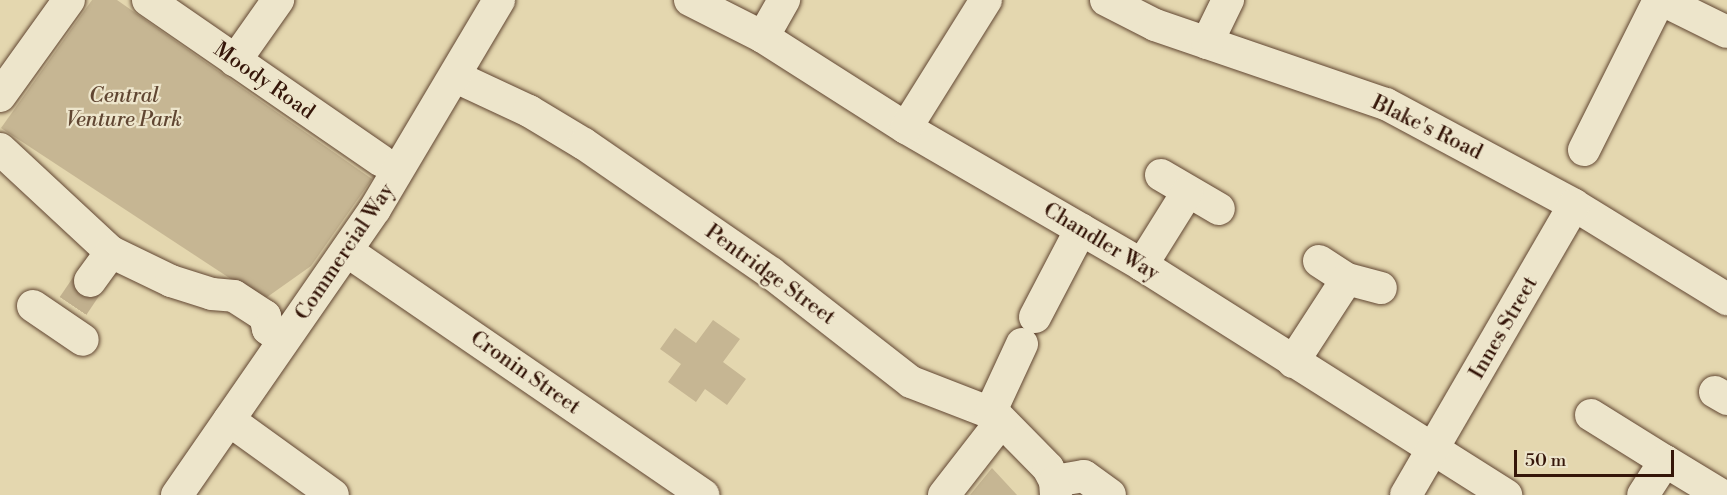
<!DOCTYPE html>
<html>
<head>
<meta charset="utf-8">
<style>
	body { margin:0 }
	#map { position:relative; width:1727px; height:495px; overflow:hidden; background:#e4d7af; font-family:"Libre Bodoni",serif }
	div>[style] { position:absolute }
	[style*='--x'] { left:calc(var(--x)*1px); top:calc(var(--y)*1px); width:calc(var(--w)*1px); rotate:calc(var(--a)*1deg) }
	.green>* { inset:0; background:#c6b693 }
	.minor-tunnel>* { height:32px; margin-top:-16px; transform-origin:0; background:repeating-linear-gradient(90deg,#c1b08e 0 32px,transparent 0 48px) }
	.roads { filter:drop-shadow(0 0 2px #614632) drop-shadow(0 0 2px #614632) }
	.minor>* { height:32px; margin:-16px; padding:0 16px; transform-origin:16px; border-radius:16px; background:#ede5cb }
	span { translate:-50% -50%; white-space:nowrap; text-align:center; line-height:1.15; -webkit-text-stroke:4.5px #ede5cb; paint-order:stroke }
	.street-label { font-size:21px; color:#351609 }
	.park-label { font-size:21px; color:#604632; font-style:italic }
	.scale { position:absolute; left:1514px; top:450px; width:160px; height:27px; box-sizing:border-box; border:3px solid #351609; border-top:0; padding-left:8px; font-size:18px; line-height:21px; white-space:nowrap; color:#351609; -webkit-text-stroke:4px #ede5cb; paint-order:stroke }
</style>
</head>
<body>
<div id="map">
	<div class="green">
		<i style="clip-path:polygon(92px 0,117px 0,372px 179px,311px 266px,263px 300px,1px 128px)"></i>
		<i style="clip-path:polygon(713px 320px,740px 339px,723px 362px,746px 379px,727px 405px,705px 389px,696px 402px,668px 382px,681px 364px,660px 349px,675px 328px,696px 343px)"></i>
		<i style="clip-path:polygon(992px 468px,1017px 495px,970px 495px)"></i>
	</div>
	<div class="minor-tunnel">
		<i style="--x:73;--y:306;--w:30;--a:-56"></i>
	</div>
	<div class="roads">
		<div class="minor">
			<i style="--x:148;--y:0;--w:283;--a:34.6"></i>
			<i style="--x:690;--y:0;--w:82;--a:26.9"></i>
			<i style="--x:763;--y:37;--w:169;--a:32.5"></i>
			<i style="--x:906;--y:128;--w:273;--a:30.1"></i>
			<i style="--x:1142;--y:265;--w:431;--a:32.3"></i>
			<i style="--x:1106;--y:0;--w:55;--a:27"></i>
			<i style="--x:1155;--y:25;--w:244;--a:18.9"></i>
			<i style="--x:1386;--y:104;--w:213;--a:28.2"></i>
			<i style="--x:1574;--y:205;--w:180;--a:31.6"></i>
			<i style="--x:1662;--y:0;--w:72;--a:26.2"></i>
			<i style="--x:763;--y:37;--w:43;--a:-60.4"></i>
			<i style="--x:1207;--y:43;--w:48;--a:-64"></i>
			<i style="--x:235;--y:61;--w:75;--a:-54.8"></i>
			<i style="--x:456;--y:77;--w:81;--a:25"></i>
			<i style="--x:529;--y:111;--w:64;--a:31"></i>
			<i style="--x:584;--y:144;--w:227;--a:34.6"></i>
			<i style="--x:771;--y:273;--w:177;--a:37.9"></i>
			<i style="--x:911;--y:382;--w:91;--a:21.2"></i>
			<i style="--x:996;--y:415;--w:74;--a:45.5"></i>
			<i style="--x:1048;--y:468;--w:15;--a:62"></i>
			<i style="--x:1055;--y:481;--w:14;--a:86"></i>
			<i style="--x:0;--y:96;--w:118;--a:-54.3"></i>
			<i style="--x:906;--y:128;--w:151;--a:-58"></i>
			<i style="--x:0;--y:149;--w:151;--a:42.9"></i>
			<i style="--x:111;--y:252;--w:67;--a:25.8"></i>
			<i style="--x:171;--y:281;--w:43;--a:17.6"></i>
			<i style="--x:212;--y:294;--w:22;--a:5"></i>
			<i style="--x:234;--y:296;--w:37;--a:33"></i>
			<i style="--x:265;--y:316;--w:13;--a:77"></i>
			<i style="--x:268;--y:329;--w:19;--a:35"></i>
			<i style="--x:1584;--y:150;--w:168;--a:-63.4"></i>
			<i style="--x:1161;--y:175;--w:67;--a:30.4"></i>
			<i style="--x:347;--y:251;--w:432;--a:34.4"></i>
			<i style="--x:1319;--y:261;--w:33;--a:33"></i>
			<i style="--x:1347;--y:279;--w:35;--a:15"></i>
			<i style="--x:1142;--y:265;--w:85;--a:-58"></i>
			<i style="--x:90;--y:281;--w:36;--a:-54"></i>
			<i style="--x:33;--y:306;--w:60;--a:34.2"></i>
			<i style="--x:1035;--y:317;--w:99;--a:-62.4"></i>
			<i style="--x:1293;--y:362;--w:99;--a:-57"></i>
			<i style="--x:1715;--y:392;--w:14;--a:30"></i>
			<i style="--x:990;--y:413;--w:76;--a:-65.1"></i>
			<i style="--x:1591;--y:415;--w:87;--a:31.9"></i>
			<i style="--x:1665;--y:461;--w:40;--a:122.9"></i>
			<i style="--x:229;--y:420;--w:128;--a:35.8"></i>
			<i style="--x:1665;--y:461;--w:66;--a:31.3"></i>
			<i style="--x:1055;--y:481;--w:29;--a:-10"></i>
			<i style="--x:1084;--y:476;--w:32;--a:36"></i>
			<i style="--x:177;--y:495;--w:348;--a:-55.3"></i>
			<i style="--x:375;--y:209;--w:243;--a:-59.3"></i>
			<i style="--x:944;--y:495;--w:91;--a:-52.1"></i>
			<i style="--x:1406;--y:495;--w:335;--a:-59.9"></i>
		</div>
	</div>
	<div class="street-label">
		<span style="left:264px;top:81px;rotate:35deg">Moody Road</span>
		<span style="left:1427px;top:128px;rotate:26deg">Blake's Road</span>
		<span style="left:1101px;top:242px;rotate:31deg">Chandler Way</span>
		<span style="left:345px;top:252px;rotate:-56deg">Commercial Way</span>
		<span style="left:770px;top:275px;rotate:36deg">Pentridge Street</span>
		<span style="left:1504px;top:328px;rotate:-60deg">Innes Street</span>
		<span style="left:525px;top:373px;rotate:35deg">Cronin Street</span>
	</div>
	<div class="park-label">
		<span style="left:124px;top:108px">Central<br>Venture Park</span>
	</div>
	<div class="scale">50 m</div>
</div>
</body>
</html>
